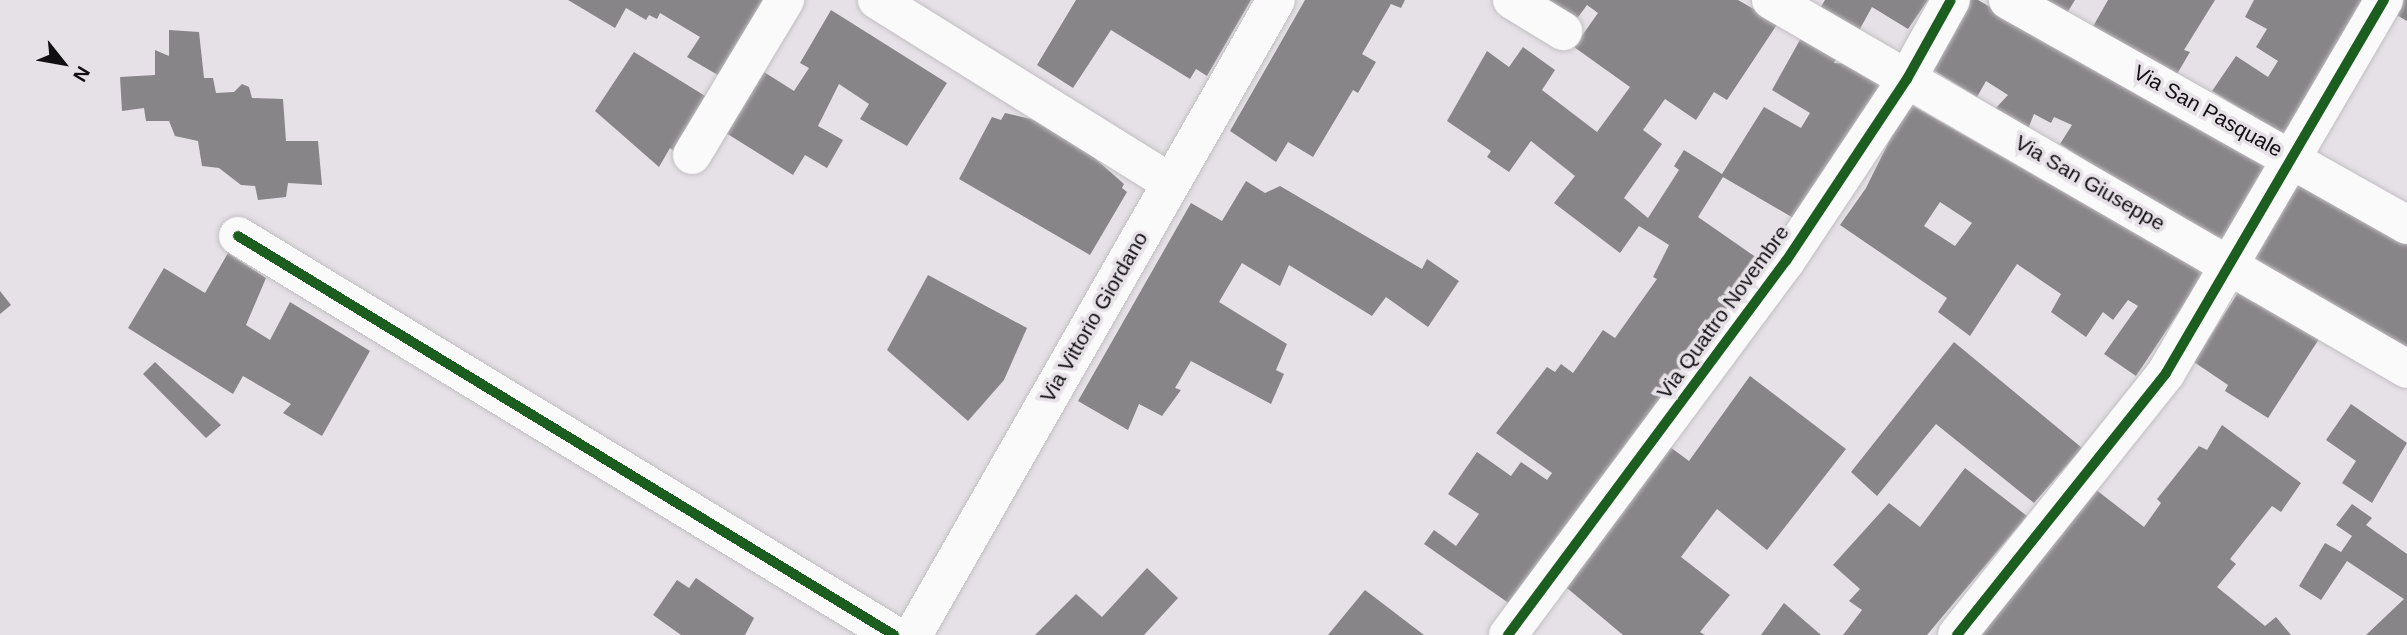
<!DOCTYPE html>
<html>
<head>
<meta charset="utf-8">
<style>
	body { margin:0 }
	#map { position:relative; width:2407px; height:635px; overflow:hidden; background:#e5e1e6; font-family:Arial,sans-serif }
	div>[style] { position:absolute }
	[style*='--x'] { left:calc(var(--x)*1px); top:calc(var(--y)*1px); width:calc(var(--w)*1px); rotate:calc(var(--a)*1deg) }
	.building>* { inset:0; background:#888588 }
	.roads { filter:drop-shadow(0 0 2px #c1bec2) drop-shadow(0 0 2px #c1bec2) }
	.minor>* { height:38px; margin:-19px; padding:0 19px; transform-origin:19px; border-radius:19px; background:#fbfafb }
	.cycleway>* { height:10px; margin:-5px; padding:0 5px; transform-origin:5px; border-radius:5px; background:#1b5e20 }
	span { translate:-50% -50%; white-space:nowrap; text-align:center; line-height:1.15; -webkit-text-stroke:7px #e6e0e7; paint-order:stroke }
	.street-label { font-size:21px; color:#110f11 }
	.north { position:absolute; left:28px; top:28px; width:70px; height:70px; -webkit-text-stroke:5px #e6e0e7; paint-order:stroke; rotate:121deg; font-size:19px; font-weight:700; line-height:28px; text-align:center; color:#110f11 }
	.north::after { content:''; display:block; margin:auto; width:24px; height:32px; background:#110f11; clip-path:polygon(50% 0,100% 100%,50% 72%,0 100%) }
</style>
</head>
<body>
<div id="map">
	<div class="building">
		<i style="clip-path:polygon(568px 0,772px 0,723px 78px,687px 57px,700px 37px,660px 13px,657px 19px,649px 15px,646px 20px,626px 8px,615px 28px)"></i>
		<i style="clip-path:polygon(1076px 0,1251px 0,1207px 76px,1196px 69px,1190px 79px,1111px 30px,1073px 88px,1037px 65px)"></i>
		<i style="clip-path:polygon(1305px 0,1405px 0,1401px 8px,1391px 4px,1362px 54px,1376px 62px,1358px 93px,1353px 90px,1313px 157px,1288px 142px,1276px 162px,1230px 131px)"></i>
		<i style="clip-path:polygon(1541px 0,1738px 0,1778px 23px,1727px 100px,1714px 92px,1696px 120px,1665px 99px,1643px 130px,1662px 144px,1624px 198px,1648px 218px,1679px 170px,1674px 166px,1684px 150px,1722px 174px,1764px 107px,1801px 128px,1810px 113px,1772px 90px,1801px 38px,1836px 59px,1834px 63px,1850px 64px,1884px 84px,1795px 219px,1723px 177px,1698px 217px,1770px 267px,1604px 487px,1597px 483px,1510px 604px,1424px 544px,1434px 530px,1456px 546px,1479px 514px,1448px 494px,1477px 452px,1511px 476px,1521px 462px,1547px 480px,1552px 473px,1496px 433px,1547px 367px,1555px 372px,1561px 364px,1573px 373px,1603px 330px,1615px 338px,1657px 279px,1653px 277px,1669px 245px,1639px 226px,1620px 253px,1554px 203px,1575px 176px,1531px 141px,1509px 172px,1487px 157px,1491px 151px,1447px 121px,1487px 51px,1509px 67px,1523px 47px,1555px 70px,1542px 90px,1597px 132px,1630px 87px,1574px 47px,1598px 13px,1587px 5px,1576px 20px)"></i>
		<i style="clip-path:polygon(1825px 0,1928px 0,1908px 29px,1872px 7px,1856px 36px,1816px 15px)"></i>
		<i style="clip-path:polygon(1970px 0,1978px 0,2270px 168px,2225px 251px,2060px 144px,2072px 125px,2054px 117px,2051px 123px,2034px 114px,2028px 129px,1995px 109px,2008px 95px,1986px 81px,1977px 97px,1933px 70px)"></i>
		<i style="clip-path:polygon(2039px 0,2075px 0,2065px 16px)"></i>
		<i style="clip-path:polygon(2108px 0,2215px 0,2184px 50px,2190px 52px,2174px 79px,2091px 30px)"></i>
		<i style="clip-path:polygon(2254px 0,2368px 0,2283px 135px,2212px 91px,2236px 56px,2268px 77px,2278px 61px,2256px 47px,2267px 29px,2245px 17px)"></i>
		<i style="clip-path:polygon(2403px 0,2407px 0,2407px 21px,2395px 14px)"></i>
		<i style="clip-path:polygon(831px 10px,947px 83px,907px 146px,860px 119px,869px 104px,839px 84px,818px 126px,843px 140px,827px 168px,805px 155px,793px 175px,726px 133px,764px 72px,794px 91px,809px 68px,800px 63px)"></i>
		<i style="clip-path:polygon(169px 30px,199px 32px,204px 78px,213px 78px,216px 93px,234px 92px,242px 84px,249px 87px,252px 98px,283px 99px,286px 141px,318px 141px,322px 185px,288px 183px,286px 197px,258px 200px,255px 186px,241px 185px,219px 168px,202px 166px,198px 141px,175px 136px,169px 121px,146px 121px,144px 108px,122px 111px,120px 77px,155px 75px,155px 50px,169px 56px)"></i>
		<i style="clip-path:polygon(634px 52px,710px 99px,678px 154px,670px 148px,659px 167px,595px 111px)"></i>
		<i style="clip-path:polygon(evenodd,1908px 103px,2205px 273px,2136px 376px,2104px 354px,2138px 306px,2128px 300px,2113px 320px,2103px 312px,2086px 337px,2051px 312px,2061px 294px,2017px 264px,1970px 336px,1938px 312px,1947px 298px,1840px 225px,1866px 188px,1908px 103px,1940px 202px,1972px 223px,1955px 246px,1924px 226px,1940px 202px)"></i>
		<i style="clip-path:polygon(1005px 113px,1035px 120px,1090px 154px,1124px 184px,1122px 188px,1127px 192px,1090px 255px,959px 179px,992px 117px,1001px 120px)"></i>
		<i style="clip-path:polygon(2298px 179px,2407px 243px,2407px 356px,2250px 265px)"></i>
		<i style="clip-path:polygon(1246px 181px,1265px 193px,1280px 186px,1422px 269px,1427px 259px,1459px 281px,1428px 327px,1386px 297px,1372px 316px,1289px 265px,1280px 286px,1242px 263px,1219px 302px,1287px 344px,1276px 370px,1284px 374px,1271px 404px,1191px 361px,1175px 388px,1181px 390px,1162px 416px,1139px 404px,1128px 430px,1078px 401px,1191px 203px,1222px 221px)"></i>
		<i style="clip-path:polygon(228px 253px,266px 278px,246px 325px,270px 340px,290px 302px,370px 351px,322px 436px,283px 413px,291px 404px,243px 376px,233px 394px,128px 328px,164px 268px,205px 293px)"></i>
		<i style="clip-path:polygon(928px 275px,1027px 328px,1004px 380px,968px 421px,887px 350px)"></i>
		<i style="clip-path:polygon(0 291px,11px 305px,0 314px)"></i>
		<i style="clip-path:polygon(2239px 291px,2319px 339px,2268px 418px,2225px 391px,2228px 385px,2194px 362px)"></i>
		<i style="clip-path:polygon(1954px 342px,2082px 448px,2034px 503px,1936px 424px,1877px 496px,1851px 472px)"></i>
		<i style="clip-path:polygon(155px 362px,221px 425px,206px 438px,143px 374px)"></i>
		<i style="clip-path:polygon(1750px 376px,1846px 449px,1767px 550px,1717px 509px,1681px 557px,1730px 595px,1700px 632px,1705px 635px,1623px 635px,1561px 583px,1666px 444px,1689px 461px)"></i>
		<i style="clip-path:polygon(2351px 404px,2407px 443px,2372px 503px,2342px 483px,2356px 461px,2326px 440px)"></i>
		<i style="clip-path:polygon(2222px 425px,2301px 483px,2281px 512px,2272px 506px,2230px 559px,2236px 564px,2217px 587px,2265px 626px,2276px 617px,2291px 635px,1980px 635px,2095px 489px,2144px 527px,2161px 503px,2157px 499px,2199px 446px,2207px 450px)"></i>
		<i style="clip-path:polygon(1965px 468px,2027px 516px,1927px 635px,1843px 635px,1862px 610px,1849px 601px,1860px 589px,1833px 565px,1889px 503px,1920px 527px)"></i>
		<i style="clip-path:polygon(2352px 504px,2372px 518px,2366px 525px,2407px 554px,2407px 635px,2366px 635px,2404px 599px,2347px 561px,2321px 600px,2299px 586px,2325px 543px,2341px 552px,2352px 536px,2336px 525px)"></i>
		<i style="clip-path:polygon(1147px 568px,1178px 598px,1144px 635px,1035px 635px,1076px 594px,1102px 617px)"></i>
		<i style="clip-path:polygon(696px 578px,754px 618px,745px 635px,681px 635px,653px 615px,677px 580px,689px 588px)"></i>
		<i style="clip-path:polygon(1365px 590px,1424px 635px,1328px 635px)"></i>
		<i style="clip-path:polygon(1784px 603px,1821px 635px,1761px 635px)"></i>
	</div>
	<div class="roads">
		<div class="minor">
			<i style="--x:877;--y:0;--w:346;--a:31.9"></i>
			<i style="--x:1512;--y:0;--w:60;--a:31.3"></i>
			<i style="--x:1771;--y:0;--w:735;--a:30.12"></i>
			<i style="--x:2008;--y:0;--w:458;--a:29.4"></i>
			<i style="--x:692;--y:155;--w:181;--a:-59"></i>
			<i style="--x:238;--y:236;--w:768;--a:31.31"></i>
			<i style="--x:913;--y:635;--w:731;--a:-60.25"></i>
			<i style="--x:1508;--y:635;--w:466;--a:-53.4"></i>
			<i style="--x:1786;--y:261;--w:219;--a:-56.4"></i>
			<i style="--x:1907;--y:79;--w:90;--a:-60.9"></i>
			<i style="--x:1957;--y:635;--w:335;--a:-51.4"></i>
			<i style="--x:2166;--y:373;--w:432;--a:-59.7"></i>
		</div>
	</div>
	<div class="cycleway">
		<i style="--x:238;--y:236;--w:768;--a:31.31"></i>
		<i style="--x:1508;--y:635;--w:466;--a:-53.4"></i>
		<i style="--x:1786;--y:261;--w:219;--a:-56.4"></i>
		<i style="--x:1907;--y:79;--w:90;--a:-60.9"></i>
		<i style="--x:1957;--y:635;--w:335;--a:-51.4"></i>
		<i style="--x:2166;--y:373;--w:432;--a:-59.7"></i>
	</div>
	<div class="street-label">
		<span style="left:2208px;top:111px;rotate:29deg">Via San Pasquale</span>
		<span style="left:2090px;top:183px;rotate:30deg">Via San Giuseppe</span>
		<span style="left:1723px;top:312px;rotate:-54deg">Via Quattro Novembre</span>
		<span style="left:1094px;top:317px;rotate:-60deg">Via Vittorio Giordano</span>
	</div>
	<div class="north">N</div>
</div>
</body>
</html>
